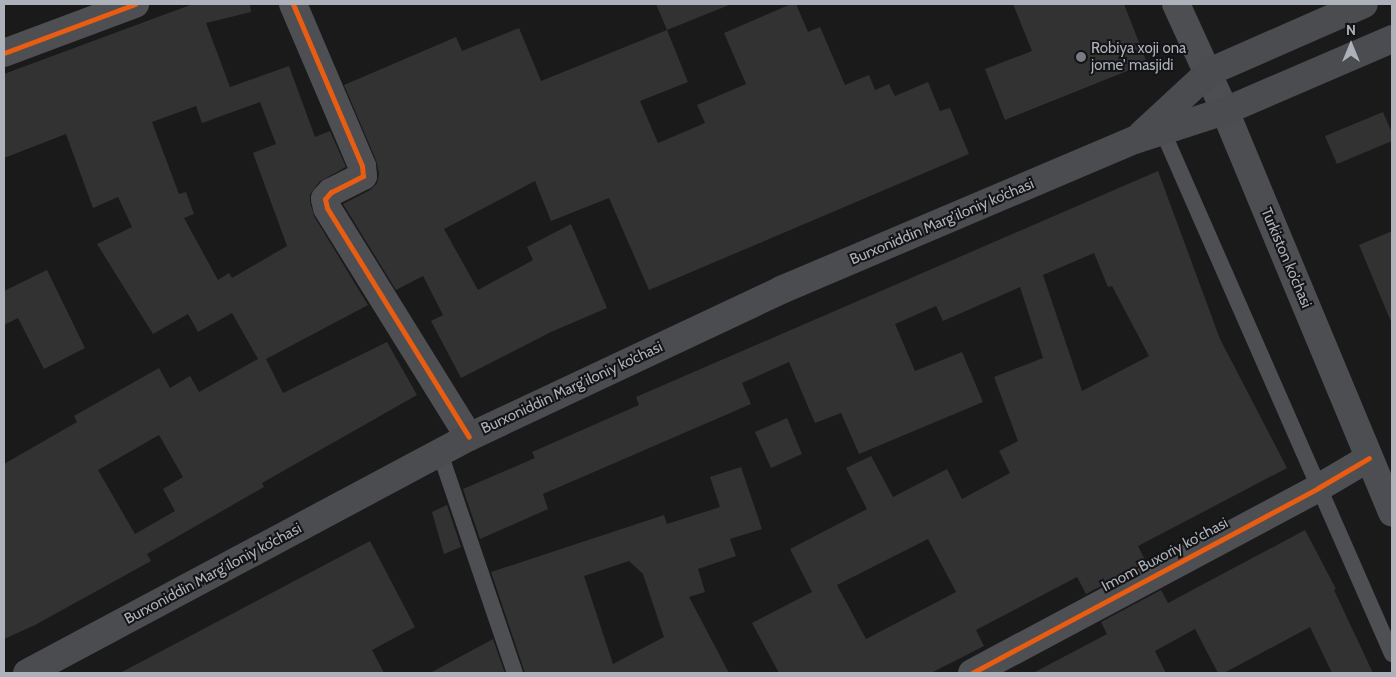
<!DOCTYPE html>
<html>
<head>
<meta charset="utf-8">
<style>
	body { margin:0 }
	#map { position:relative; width:1396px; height:677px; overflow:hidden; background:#1a1a1a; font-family:Cabin,sans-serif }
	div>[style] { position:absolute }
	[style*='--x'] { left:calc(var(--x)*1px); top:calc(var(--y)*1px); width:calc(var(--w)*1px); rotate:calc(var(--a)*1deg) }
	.building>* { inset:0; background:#323232 }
	.service>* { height:16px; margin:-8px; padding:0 8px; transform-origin:8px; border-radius:8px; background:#4e4f53 }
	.minor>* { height:28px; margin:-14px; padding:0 14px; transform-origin:14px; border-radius:14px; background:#4e4f53 }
	.secondary>* { height:28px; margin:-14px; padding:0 14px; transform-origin:14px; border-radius:14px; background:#4d4e51 }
	.primary>* { height:28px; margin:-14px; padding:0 14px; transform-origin:14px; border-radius:14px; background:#4b4c4f }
	.cycleway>* { height:5px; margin:-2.5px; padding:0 2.5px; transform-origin:2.5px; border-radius:2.5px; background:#e95d12 }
	.dots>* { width:14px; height:14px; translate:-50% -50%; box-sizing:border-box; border:2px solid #141416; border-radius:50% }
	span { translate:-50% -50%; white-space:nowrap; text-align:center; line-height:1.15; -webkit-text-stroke:4px #141416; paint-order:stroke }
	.poi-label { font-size:15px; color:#acb1ba }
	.left { translate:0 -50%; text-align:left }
	.street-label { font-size:15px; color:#acb1ba }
	.frame { position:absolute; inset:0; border:5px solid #acb1ba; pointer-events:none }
	.north { position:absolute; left:1326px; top:20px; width:50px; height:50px; -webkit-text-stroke:4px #141416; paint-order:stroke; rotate:0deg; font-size:14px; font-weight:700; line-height:20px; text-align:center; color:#acb1ba }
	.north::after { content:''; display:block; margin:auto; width:18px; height:22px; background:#acb1ba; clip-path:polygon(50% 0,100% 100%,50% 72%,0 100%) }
</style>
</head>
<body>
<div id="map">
	<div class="building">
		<i style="clip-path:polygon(evenodd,193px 4px,250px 4px,251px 12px,206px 23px,230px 87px,289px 66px,315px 137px,330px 131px,346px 167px,319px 182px,310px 195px,310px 202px,314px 216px,368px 305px,266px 359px,283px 393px,387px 342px,417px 395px,262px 483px,264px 487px,147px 554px,151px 561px,35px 625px,4px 639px,4px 464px,77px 422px,74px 416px,159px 368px,170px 388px,190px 376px,199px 392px,258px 359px,232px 313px,198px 332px,188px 314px,153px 334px,97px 244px,132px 227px,118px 197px,93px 208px,66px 134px,4px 158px,4px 74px,193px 4px,260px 102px,276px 144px,253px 153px,287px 246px,232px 278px,229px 273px,218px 280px,184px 218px,194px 214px,186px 192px,179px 194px,152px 122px,196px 106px,202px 123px,260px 102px,193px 4px,159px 435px,183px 477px,163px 489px,175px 511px,135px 534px,98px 470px,159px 435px)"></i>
		<i style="clip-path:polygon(656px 4px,728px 4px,729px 5px,667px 30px)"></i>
		<i style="clip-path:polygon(791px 4px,796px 4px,808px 32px,820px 27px,845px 85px,869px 75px,875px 90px,889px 84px,895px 96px,928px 82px,940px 111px,950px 108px,969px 154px,649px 290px,609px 198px,551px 221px,535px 181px,444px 229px,478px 290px,533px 260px,527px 247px,571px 224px,607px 308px,551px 332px,461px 378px,431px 321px,443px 315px,423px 276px,396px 290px,343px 204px,370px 190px,377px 183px,379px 174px,376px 160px,344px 85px,456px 37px,462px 51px,519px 28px,541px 81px,667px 30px,688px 82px,640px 101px,658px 143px,705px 123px,697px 105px,746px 84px,724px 33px)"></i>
		<i style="clip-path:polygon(1013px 4px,1124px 4px,1147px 63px,1005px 120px,985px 69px,1032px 51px)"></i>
		<i style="clip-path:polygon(1383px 112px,1392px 133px,1392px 141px,1337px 164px,1325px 136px)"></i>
		<i style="clip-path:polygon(evenodd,1158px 171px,1220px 339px,1287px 468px,1138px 546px,1146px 562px,1086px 594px,1077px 577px,976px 630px,984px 646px,931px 673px,779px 673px,752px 623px,812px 592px,790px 549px,867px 509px,846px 468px,871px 456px,893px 497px,947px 469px,962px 499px,1010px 473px,999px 451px,1018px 441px,994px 377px,1043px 358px,1020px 287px,943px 321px,936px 306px,895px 324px,915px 371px,962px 352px,983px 402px,859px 454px,841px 413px,815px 423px,789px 362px,742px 383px,751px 404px,543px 494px,548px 509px,480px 539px,463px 489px,535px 458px,532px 452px,639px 405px,636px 397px,1158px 171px,1094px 253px,1108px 287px,1112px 286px,1149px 356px,1082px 391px,1043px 275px,1094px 253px,1158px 171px,928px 539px,956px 592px,866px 639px,837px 585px,928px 539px)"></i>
		<i style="clip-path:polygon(1392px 231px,1392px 324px,1359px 245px)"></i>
		<i style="clip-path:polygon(47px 270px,85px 348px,44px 369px,18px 318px,4px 325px,4px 291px)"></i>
		<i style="clip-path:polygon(787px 418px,802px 454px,771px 468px,755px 432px)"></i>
		<i style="clip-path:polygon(evenodd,741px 467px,762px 529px,730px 539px,736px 556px,698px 569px,705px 592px,689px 597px,729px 673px,525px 673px,491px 572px,664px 515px,667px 524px,720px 507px,710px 477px,741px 467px,629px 561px,643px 574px,664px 637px,613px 664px,584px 576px,629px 561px)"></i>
		<i style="clip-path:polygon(447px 505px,461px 547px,444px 554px,432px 512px)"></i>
		<i style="clip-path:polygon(1305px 530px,1336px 589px,1334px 590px,1373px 673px,1332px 673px,1310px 627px,1224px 673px,1218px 673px,1195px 629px,1155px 651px,1166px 673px,1033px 673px,1107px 634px,1101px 622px,1161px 590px,1168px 603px)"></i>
		<i style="clip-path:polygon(370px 541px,415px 627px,372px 650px,384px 673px,120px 673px)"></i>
		<i style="clip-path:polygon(493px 639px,505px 673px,430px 673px)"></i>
	</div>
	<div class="service">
		<i style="--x:1163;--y:132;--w:570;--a:66.31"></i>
		<i style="--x:440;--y:453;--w:232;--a:71.2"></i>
	</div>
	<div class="minor">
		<i style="--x:293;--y:4;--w:176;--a:66.9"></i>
		<i style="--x:362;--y:166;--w:10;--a:84"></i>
		<i style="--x:363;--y:176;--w:36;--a:153"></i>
		<i style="--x:331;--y:192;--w:9;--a:131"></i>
		<i style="--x:325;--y:199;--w:9;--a:77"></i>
		<i style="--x:327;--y:208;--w:269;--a:58.2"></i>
		<i style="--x:4;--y:53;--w:140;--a:-20.5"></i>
		<i style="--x:972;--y:673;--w:392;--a:-28.1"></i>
		<i style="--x:1318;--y:488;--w:59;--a:-30.5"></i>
	</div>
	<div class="secondary">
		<i style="--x:1176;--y:4;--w:118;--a:65.4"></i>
		<i style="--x:1225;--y:111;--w:435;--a:67.4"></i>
	</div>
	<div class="primary">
		<i style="--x:1142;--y:134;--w:91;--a:-42.8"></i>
		<i style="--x:1209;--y:72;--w:169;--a:-23.7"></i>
		<i style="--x:27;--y:673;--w:501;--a:-28.1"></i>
		<i style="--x:469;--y:437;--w:345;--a:-25.2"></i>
		<i style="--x:781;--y:290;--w:384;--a:-23"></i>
		<i style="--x:1135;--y:140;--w:95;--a:-17.9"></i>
		<i style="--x:1225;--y:111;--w:182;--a:-23.3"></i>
	</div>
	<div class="cycleway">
		<i style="--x:293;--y:4;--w:176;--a:66.9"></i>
		<i style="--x:362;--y:166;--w:10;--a:84"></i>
		<i style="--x:363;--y:176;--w:36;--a:153"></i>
		<i style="--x:331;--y:192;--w:9;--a:131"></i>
		<i style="--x:325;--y:199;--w:9;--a:77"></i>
		<i style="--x:327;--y:208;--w:269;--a:58.2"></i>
		<i style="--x:4;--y:53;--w:140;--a:-20.5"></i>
		<i style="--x:972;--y:673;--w:392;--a:-28.1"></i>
		<i style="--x:1318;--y:488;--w:59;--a:-30.5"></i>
	</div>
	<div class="dots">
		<i style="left:1081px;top:57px;background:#797c82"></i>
	</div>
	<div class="poi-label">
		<span class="left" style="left:1091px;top:57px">Robiya xoji ona<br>jome' masjidi</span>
	</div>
	<div class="street-label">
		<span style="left:942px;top:222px;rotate:-23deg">Burxoniddin Marg’iloniy ko’chasi</span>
		<span style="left:1286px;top:258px;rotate:67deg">Turkiston ko’chasi</span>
		<span style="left:572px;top:388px;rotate:-25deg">Burxoniddin Marg’iloniy ko’chasi</span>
		<span style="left:1165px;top:555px;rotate:-28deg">Imom Buxoriy ko'chasi</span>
		<span style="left:213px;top:574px;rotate:-28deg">Burxoniddin Marg’iloniy ko’chasi</span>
	</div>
	<div class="frame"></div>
	<div class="north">N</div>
</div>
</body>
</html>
